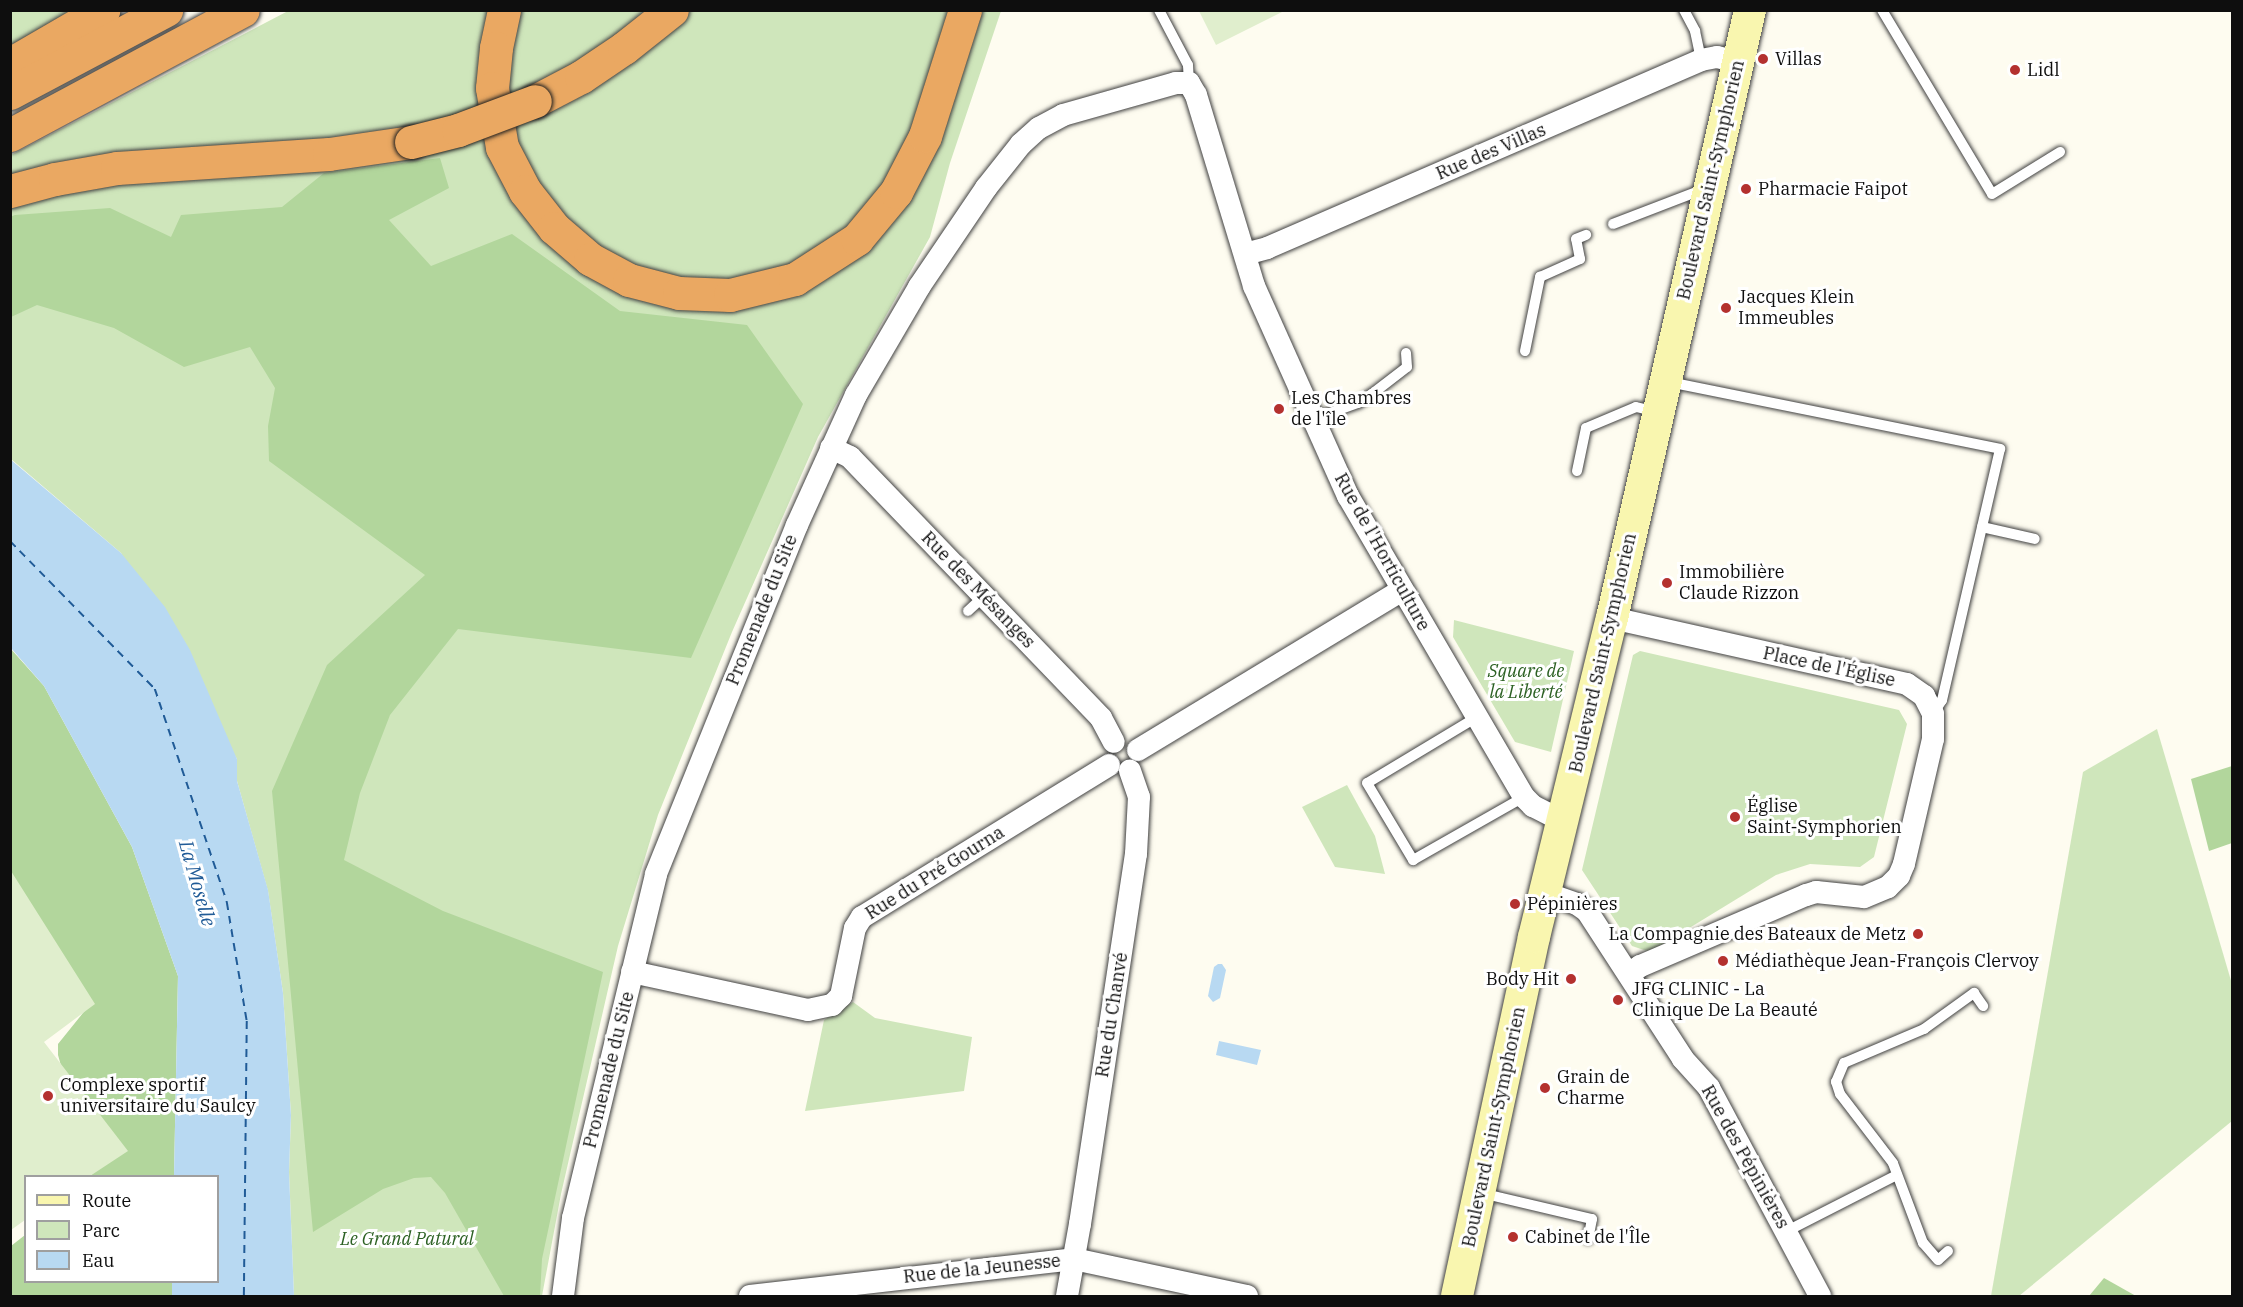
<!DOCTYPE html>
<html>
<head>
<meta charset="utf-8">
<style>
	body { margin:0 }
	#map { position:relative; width:2243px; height:1307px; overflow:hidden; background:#fefcf0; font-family:"IBM Plex Serif",serif }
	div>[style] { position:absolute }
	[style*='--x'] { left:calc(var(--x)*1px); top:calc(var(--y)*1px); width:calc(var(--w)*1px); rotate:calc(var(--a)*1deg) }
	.green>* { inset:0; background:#cfe6bb }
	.forest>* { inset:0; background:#b2d69c }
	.pitch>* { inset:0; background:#e0eecd }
	.water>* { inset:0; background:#b8d9f2 }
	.ferry>* { height:1.5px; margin-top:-0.75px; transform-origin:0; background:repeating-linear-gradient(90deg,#205b97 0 8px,transparent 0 14px) }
	.roads { filter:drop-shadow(0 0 2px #414141) drop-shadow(0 0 2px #414141) }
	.lane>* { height:10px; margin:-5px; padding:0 5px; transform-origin:5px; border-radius:5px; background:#fff }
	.street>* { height:22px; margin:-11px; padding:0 11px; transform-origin:11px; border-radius:11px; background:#fff }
	.secondary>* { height:32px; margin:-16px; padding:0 16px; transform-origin:16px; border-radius:16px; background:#f9f6af }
	.highway>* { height:33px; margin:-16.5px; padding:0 16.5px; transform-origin:16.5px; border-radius:16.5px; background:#eaa862 }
	.bridges { filter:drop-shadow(0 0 2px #1f1f1f) drop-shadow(0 0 2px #1f1f1f) }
	.highway-bridge>* { height:33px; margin:-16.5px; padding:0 16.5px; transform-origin:16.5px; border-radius:16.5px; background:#eaa862 }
	.dots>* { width:16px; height:16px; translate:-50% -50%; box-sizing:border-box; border:3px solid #fff; border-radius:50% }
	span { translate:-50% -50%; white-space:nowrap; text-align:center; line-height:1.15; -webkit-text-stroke:6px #fff; paint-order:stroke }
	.poi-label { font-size:18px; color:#0e0e0e }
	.left { translate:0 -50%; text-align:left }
	.right { translate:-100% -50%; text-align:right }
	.street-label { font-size:18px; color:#0e0e0e }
	.park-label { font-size:18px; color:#2c6123; font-style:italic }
	.water-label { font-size:20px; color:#205b97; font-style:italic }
	.frame { position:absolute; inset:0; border:12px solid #0e0e0e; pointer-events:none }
	.legend { position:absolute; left:24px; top:1175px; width:195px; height:108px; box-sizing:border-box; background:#fff; border:2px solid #9f9f9f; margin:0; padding:8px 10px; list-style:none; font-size:18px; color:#0e0e0e }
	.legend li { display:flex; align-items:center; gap:12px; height:30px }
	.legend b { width:30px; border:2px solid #9f9f9f }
</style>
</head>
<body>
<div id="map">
	<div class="green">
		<i style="clip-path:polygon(11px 11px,78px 11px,11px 49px)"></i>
		<i style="clip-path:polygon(288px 11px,1001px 11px,950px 163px,930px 237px,818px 437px,732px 632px,658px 815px,618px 946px,561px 1194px,542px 1296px,294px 1296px,289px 1172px,291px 1115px,283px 993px,268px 891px,237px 781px,237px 759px,121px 553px,11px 459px,11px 155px)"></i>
		<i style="clip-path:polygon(1454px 620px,1574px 651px,1551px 752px,1515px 742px,1453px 637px)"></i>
		<i style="clip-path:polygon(1640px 651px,1899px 710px,1907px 724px,1874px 857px,1860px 867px,1810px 864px,1776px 875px,1650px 952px,1632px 946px,1582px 870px,1633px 655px)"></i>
		<i style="clip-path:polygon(2157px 729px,2232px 984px,2232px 1121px,2019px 1296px,1991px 1296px,2083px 772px)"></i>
		<i style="clip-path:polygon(1347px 785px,1375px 836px,1385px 874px,1335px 867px,1302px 807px)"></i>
		<i style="clip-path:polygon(853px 1002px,875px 1018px,972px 1037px,964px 1091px,805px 1111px,824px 1020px)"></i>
	</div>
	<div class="forest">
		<i style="clip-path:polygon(440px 158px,449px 188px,389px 220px,431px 266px,512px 234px,620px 311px,747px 325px,803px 404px,691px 658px,458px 629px,390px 715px,360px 793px,344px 860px,443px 911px,603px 972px,542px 1259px,540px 1296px,504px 1296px,445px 1193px,431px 1177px,414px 1178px,383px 1189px,313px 1232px,272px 791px,327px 665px,425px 575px,269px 461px,268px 426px,275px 388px,250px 347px,184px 367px,114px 328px,37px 305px,11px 317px,10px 217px,15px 215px,110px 208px,171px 237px,181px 215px,282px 207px,324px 173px)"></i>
		<i style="clip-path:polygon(10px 648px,44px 686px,132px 847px,178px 976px,174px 1176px,91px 1176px,95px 1163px,67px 1087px,58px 1055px,58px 1044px,91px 1003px,11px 882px)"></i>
		<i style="clip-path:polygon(2232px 766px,2232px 843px,2209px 851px,2191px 779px)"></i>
		<i style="clip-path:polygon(25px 1235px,26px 1282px,172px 1282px,172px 1296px,11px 1296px,11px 1246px)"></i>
		<i style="clip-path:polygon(2104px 1278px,2136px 1296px,2089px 1296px)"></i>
	</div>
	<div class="pitch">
		<i style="clip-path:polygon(1199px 11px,1284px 11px,1216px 45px)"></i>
		<i style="clip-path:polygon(11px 871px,95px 1004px,44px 1042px,128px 1151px,90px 1176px,26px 1176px,25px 1220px,11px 1230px)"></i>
	</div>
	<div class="water">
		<i style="clip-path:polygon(10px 459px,121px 553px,165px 607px,190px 650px,237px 759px,237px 781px,268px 890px,283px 993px,291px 1115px,289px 1172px,294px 1296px,172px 1296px,172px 1282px,218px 1282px,218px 1176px,174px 1176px,178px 976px,132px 847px,44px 686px,11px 648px)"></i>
		<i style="clip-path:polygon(1218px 964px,1222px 964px,1226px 970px,1220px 998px,1213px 1002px,1208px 996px,1214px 967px)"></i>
		<i style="clip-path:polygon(1219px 1041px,1261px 1050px,1257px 1065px,1216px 1055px)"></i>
	</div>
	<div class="ferry">
		<i style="--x:10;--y:541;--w:207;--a:45.6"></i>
		<i style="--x:155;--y:689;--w:225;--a:71.3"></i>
		<i style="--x:227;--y:902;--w:121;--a:80.5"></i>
		<i style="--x:247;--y:1021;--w:275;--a:90.6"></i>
	</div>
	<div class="roads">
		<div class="lane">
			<i style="--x:1159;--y:10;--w:62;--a:62.2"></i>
			<i style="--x:1188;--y:65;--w:18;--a:87"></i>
			<i style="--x:1684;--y:10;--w:24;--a:62"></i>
			<i style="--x:1695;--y:31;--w:30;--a:78"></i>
			<i style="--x:1882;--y:10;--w:214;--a:59.1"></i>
			<i style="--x:1992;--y:194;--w:80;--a:-31.7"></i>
			<i style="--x:1613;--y:224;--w:97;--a:-21"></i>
			<i style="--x:1525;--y:351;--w:76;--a:-78.5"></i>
			<i style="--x:1540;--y:277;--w:44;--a:-24.2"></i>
			<i style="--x:1580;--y:259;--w:20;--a:-101"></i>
			<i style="--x:1576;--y:239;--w:11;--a:-22"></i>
			<i style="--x:1669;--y:382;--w:338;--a:11.4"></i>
			<i style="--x:2000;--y:449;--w:258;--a:103"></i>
			<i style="--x:1942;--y:700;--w:17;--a:123"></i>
			<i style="--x:1313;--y:419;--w:48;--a:-19.6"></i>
			<i style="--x:1358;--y:403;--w:17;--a:-33"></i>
			<i style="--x:1372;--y:394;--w:44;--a:-37.6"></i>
			<i style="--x:1407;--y:367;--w:14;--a:-94"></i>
			<i style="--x:1577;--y:471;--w:44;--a:-78.2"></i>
			<i style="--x:1586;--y:428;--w:54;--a:-22.8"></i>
			<i style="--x:1636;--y:407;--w:23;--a:13"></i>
			<i style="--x:1982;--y:527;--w:54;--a:12.8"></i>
			<i style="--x:968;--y:611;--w:22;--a:-43"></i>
			<i style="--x:1477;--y:717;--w:128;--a:149"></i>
			<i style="--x:1367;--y:783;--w:90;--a:59.1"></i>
			<i style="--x:1413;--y:860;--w:128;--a:-29.6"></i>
			<i style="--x:1481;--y:1193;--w:114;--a:13.2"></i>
			<i style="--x:1592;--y:1219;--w:20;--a:101"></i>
			<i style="--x:1787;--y:1231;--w:123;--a:-27"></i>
			<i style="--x:1948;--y:1251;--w:13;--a:138"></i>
			<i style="--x:1938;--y:1260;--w:23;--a:-131"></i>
			<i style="--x:1923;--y:1243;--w:85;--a:-110.6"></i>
			<i style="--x:1893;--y:1163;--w:87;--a:-127.5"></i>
			<i style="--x:1840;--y:1094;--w:13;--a:-108"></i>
			<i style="--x:1836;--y:1082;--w:21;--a:-67"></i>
			<i style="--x:1844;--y:1063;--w:87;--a:-23"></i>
			<i style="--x:1924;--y:1029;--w:62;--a:-35.8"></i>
			<i style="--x:1974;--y:993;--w:16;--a:55"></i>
		</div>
		<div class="street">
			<i style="--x:1245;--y:254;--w:23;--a:-15"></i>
			<i style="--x:1267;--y:248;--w:473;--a:-23.4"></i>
			<i style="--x:1701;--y:60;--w:16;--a:-11"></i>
			<i style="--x:1717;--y:57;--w:22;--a:13"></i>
			<i style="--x:831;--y:448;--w:21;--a:25"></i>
			<i style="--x:850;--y:457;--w:362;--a:46.1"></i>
			<i style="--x:1101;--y:718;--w:27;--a:62"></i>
			<i style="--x:1612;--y:618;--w:302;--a:12.6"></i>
			<i style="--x:1907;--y:684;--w:21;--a:35"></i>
			<i style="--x:1924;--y:696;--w:20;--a:63"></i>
			<i style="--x:1933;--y:714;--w:25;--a:90"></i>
			<i style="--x:1933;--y:739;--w:128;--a:103.1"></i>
			<i style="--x:1904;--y:864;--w:13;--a:113"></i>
			<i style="--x:1899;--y:876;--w:16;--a:135"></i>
			<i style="--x:1888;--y:887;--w:26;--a:157"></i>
			<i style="--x:1864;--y:897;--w:48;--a:-174.1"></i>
			<i style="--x:1816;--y:892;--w:10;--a:163"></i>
			<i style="--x:1806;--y:895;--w:181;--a:156.8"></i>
			<i style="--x:1640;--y:966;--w:14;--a:141"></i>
			<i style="--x:1138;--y:750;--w:309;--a:-31.2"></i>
			<i style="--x:1545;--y:893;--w:34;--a:19"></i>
			<i style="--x:1577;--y:904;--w:12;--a:35"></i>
			<i style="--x:1587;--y:911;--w:176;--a:57"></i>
			<i style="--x:1683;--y:1059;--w:39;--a:48"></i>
			<i style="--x:1709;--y:1088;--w:236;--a:61.9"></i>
			<i style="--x:632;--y:972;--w:180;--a:12.2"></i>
			<i style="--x:808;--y:1010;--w:25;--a:-12"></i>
			<i style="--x:832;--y:1005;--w:13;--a:-45"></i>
			<i style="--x:841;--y:996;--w:69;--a:-78.4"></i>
			<i style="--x:855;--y:928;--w:13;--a:-58"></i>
			<i style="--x:862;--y:917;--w:290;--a:-31.6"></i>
			<i style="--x:563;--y:1296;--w:79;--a:-82.7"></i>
			<i style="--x:573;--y:1218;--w:354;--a:-76.4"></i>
			<i style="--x:656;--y:874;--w:376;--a:-68"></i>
			<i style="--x:797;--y:525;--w:143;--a:-65.6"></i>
			<i style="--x:856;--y:395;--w:125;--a:-59.7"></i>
			<i style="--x:919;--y:287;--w:120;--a:-55.9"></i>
			<i style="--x:986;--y:188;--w:56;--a:-51.5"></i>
			<i style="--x:1021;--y:144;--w:24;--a:-42"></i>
			<i style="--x:1039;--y:128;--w:27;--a:-28"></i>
			<i style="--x:1063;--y:115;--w:117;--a:-15.8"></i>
			<i style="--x:1176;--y:83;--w:13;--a:0"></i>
			<i style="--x:1189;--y:83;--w:14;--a:60"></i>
			<i style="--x:1196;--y:95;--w:200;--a:73.1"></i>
			<i style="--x:1254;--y:286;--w:230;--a:65.9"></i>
			<i style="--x:1348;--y:496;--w:349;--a:59.7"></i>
			<i style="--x:1524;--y:797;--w:13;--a:45"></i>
			<i style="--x:1533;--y:806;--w:34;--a:27"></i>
			<i style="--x:750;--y:1296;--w:326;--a:-6.5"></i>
			<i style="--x:1074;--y:1259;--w:177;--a:12.1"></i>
			<i style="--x:1067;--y:1296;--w:73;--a:-79.8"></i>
			<i style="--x:1080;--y:1224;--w:374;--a:-81.4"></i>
			<i style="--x:1136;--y:854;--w:57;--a:-87"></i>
			<i style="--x:1139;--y:797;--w:28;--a:-109"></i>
		</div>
		<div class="secondary">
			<i style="--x:1457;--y:1296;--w:367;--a:-77.9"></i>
			<i style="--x:1534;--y:937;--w:328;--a:-76.3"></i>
			<i style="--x:1612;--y:618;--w:623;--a:-77.21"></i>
		</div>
		<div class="highway">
			<i style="--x:504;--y:10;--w:39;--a:102"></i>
			<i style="--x:496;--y:48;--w:40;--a:95.7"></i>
			<i style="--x:492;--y:88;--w:60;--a:80.4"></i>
			<i style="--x:502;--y:147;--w:50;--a:62.4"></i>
			<i style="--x:525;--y:191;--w:47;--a:51.9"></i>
			<i style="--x:554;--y:228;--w:48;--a:40.7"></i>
			<i style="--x:590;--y:259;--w:44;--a:28.3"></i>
			<i style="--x:629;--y:280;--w:52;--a:14.6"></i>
			<i style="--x:679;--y:293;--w:51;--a:2.2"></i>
			<i style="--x:730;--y:295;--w:67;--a:-13.8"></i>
			<i style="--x:795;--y:279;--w:74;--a:-32.8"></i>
			<i style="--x:857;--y:239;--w:61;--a:-50.3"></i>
			<i style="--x:896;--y:192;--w:63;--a:-62.6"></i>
			<i style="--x:925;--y:136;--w:132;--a:-72.4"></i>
			<i style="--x:10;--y:64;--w:108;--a:-30.1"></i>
			<i style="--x:10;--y:93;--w:177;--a:-28"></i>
			<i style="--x:535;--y:101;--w:52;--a:-27.6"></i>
			<i style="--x:581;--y:77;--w:52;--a:-34"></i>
			<i style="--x:624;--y:48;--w:61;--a:-38.4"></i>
			<i style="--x:10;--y:135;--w:264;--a:-28.2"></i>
			<i style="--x:10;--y:191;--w:47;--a:-14.9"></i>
			<i style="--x:55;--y:179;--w:63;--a:-10.1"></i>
			<i style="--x:117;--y:168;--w:212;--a:-3.8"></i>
			<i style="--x:329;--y:154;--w:83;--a:-8.3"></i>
		</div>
	</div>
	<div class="bridges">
		<div class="highway-bridge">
			<i style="--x:411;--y:142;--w:49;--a:-14.3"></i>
			<i style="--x:458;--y:130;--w:82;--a:-20.6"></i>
		</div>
	</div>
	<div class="dots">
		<i style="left:1763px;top:59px;background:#b4312f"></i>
		<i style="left:2015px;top:70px;background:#b4312f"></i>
		<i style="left:1746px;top:189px;background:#b4312f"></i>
		<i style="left:1726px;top:308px;background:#b4312f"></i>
		<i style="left:1279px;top:409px;background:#b4312f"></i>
		<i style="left:1667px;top:583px;background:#b4312f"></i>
		<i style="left:1735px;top:817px;background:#b4312f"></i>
		<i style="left:1515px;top:904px;background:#b4312f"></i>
		<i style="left:1918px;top:934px;background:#b4312f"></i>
		<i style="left:1723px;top:961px;background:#b4312f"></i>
		<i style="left:1571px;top:979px;background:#b4312f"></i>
		<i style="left:1618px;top:1000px;background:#b4312f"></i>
		<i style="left:1545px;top:1088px;background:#b4312f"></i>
		<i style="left:48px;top:1096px;background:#b4312f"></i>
		<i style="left:1513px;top:1237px;background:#b4312f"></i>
	</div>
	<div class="poi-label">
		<span class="left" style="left:1775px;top:59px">Villas</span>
		<span class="left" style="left:2027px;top:70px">Lidl</span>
		<span class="left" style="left:1758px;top:189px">Pharmacie Faipot</span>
		<span class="left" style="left:1738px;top:308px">Jacques Klein<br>Immeubles</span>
		<span class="left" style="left:1291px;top:409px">Les Chambres<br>de l'île</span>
		<span class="left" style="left:1679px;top:583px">Immobilière<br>Claude Rizzon</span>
		<span class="left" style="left:1747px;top:817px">Église<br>Saint-Symphorien</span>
		<span class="left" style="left:1527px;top:904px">Pépinières</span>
		<span class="right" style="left:1906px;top:934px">La Compagnie des Bateaux de Metz</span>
		<span class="left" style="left:1735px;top:961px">Médiathèque Jean-François Clervoy</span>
		<span class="right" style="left:1559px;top:979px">Body Hit</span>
		<span class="left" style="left:1632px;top:1000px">JFG CLINIC - La<br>Clinique De La Beauté</span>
		<span class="left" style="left:1557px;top:1088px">Grain de<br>Charme</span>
		<span class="left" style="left:60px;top:1096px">Complexe sportif<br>universitaire du Saulcy</span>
		<span class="left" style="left:1525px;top:1237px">Cabinet de l'Île</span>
	</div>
	<div class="street-label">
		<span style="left:1491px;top:152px;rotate:-23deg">Rue des Villas</span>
		<span style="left:1711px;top:180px;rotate:-77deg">Boulevard Saint-Symphorien</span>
		<span style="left:1382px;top:552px;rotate:61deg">Rue de l'Horticulture</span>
		<span style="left:978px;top:590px;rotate:46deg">Rue des Mésanges</span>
		<span style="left:762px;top:610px;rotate:-68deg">Promenade du Site</span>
		<span style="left:1603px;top:653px;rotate:-77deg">Boulevard Saint-Symphorien</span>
		<span style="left:1829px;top:667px;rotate:12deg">Place de l'Église</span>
		<span style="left:935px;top:873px;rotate:-32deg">Rue du Pré Gourna</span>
		<span style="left:1112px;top:1015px;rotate:-81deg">Rue du Chanvé</span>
		<span style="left:609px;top:1070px;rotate:-76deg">Promenade du Site</span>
		<span style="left:1494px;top:1127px;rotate:-78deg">Boulevard Saint-Symphorien</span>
		<span style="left:1745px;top:1157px;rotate:61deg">Rue des Pépinières</span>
		<span style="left:982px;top:1269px;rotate:-6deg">Rue de la Jeunesse</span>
	</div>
	<div class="park-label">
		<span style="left:1526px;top:682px">Square de<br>la Liberté</span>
		<span style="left:407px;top:1239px">Le Grand Patural</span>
	</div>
	<div class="water-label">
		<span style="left:198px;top:883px;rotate:74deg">La Moselle</span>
	</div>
	<div class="frame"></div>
	<ul class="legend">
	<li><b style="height:8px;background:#f9f6af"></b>Route</li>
	<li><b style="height:16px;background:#cfe6bb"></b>Parc</li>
	<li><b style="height:16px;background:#b8d9f2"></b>Eau</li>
	</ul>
</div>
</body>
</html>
